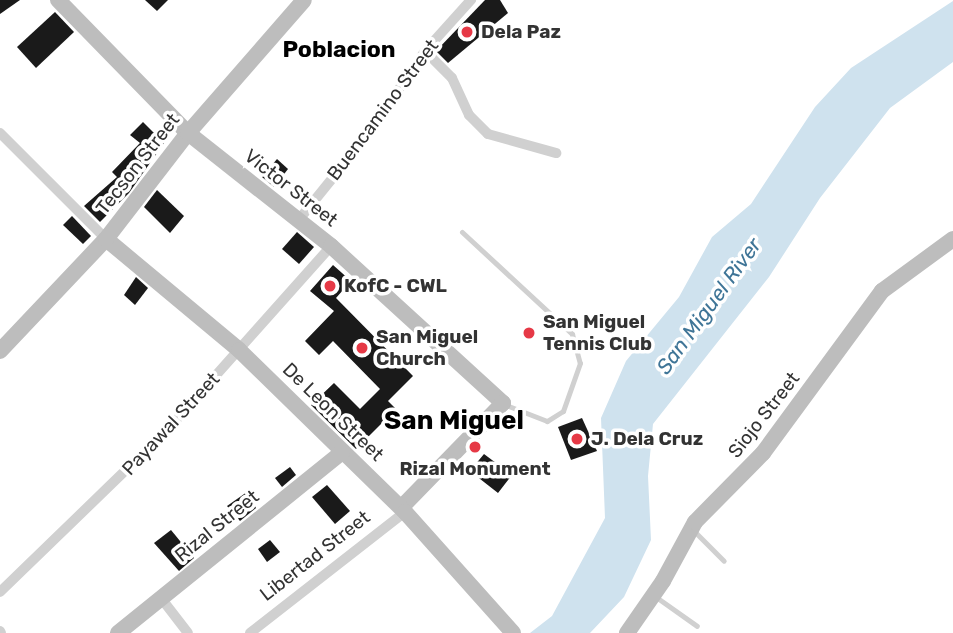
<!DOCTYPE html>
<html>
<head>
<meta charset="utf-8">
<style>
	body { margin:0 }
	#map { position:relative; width:953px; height:633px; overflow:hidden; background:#fff; font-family:Rubik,sans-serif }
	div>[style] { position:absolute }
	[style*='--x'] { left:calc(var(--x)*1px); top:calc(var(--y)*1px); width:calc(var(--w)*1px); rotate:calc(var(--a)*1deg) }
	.water>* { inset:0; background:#cfe2ee }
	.building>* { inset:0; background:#1a1a1a }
	.lane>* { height:5px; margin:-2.5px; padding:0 2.5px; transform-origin:2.5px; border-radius:2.5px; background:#d0d0d0 }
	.street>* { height:10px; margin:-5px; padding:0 5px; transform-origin:5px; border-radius:5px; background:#d0d0d0 }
	.secondary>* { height:16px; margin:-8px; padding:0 8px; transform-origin:8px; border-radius:8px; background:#bdbdbd }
	.dots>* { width:19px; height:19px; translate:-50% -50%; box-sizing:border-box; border:4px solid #fff; border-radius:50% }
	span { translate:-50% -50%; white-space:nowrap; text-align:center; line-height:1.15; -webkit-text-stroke:7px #fff; paint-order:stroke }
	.poi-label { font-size:19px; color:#333; font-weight:700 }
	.left { translate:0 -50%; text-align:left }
	.street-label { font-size:19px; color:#333 }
	.water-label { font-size:21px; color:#3f7597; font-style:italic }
	.quarter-label { font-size:23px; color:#000; font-weight:700 }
	.district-label { font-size:26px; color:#000; font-weight:700 }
</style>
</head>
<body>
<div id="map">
	<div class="water">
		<i style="clip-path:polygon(953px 1px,953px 62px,890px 108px,820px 198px,769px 277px,653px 424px,648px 476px,651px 540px,624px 597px,590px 633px,530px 633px,552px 616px,605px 518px,601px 418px,626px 361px,679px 297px,712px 237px,751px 204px,815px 107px,851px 68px)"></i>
	</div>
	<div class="building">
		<i style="clip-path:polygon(0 0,20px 0,0 14px)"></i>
		<i style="clip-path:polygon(145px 0,168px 0,157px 11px)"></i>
		<i style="clip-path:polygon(485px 0,500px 0,508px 13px,448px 63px,436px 51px)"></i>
		<i style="clip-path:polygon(55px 12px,74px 32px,36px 68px,17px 47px)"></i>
		<i style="clip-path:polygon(143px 122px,164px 143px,129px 193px,100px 222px,84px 206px,117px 177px,112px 172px,140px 143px,130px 135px)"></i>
		<i style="clip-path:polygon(277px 159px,288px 169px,274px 187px,262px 177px)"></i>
		<i style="clip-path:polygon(157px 190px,184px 216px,170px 233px,144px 207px)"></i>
		<i style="clip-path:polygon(72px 216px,91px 236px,83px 244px,63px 225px)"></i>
		<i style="clip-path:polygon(297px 232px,314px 247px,299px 264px,282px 249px)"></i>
		<i style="clip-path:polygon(333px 265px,351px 281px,336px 298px,413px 376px,388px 401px,396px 409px,356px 449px,311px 405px,334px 383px,360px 409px,380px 389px,333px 341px,319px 355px,305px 341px,334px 311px,310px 291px)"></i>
		<i style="clip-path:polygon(136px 277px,148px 288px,135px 305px,124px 295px)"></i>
		<i style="clip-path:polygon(582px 418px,597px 451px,571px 460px,558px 427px)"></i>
		<i style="clip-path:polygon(484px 454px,512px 475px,498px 493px,475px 475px,479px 470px,474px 466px)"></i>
		<i style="clip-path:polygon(290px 467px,296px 475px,282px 487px,275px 478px)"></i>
		<i style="clip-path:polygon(327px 485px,350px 511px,335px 524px,312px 497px)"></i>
		<i style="clip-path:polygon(247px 492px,256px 508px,240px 521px,227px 506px)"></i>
		<i style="clip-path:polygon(171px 530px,194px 558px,179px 571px,154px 543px)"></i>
		<i style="clip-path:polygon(270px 540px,280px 552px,267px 562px,258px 549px)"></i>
	</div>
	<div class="lane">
		<i style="--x:462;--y:232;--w:150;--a:42.8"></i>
		<i style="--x:572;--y:334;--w:30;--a:75"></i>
		<i style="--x:580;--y:363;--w:51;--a:109.5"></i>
		<i style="--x:563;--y:411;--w:19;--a:148"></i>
		<i style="--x:547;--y:421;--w:44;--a:-158.7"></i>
		<i style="--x:694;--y:531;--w:42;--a:45"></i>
		<i style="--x:656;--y:597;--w:50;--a:35.3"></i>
	</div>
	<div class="street">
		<i style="--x:425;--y:51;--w:38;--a:45"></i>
		<i style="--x:452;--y:78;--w:41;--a:65.3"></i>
		<i style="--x:469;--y:115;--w:27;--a:45"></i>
		<i style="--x:488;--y:134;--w:71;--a:15.6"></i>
		<i style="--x:0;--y:133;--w:150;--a:45"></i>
		<i style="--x:297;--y:222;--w:114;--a:-51"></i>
		<i style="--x:369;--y:133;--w:99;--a:-55.7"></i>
		<i style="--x:425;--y:51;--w:69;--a:-48"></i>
		<i style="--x:0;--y:592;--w:235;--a:-44.1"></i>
		<i style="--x:169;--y:428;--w:244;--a:-48.3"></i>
		<i style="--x:161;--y:598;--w:44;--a:52.4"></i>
		<i style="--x:0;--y:631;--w:2;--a:63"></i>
		<i style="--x:250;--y:633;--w:197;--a:-38"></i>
	</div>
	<div class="secondary">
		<i style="--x:58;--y:0;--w:186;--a:45.7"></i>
		<i style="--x:188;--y:133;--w:182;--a:38.3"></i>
		<i style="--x:331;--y:246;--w:233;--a:42.4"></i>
		<i style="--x:503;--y:403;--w:146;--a:134.2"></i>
		<i style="--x:106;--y:239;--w:173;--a:39.8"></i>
		<i style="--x:239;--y:350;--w:232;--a:44.3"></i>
		<i style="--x:405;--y:512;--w:162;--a:48.2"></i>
		<i style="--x:0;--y:351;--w:154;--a:-46.6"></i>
		<i style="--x:106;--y:239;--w:134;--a:-52.3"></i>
		<i style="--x:188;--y:133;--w:176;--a:-48.9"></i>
		<i style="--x:118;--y:633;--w:288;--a:-38.9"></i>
		<i style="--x:627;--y:633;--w:63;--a:-55.3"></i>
		<i style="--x:663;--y:581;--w:67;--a:-61.5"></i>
		<i style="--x:695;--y:522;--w:97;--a:-45.4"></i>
		<i style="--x:763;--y:453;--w:201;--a:-53.7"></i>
		<i style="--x:882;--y:291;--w:88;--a:-36.2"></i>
	</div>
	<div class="dots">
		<i style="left:467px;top:32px;background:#e63946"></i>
		<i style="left:330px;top:286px;background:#e63946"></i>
		<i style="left:529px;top:333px;background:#e63946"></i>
		<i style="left:362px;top:348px;background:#e63946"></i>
		<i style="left:577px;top:439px;background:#e63946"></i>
		<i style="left:475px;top:447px;background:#e63946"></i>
	</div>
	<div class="poi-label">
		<span class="left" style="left:481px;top:32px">Dela Paz</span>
		<span class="left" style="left:344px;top:286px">KofC - CWL</span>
		<span class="left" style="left:543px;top:333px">San Miguel<br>Tennis Club</span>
		<span class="left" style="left:376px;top:348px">San Miguel<br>Church</span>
		<span class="left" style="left:591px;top:439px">J. Dela Cruz</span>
		<span style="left:475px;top:469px">Rizal Monument</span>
	</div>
	<div class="street-label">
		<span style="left:383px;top:110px;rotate:-53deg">Buencamino Street</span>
		<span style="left:138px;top:164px;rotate:-52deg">Tecson Street</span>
		<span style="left:291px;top:188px;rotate:38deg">Victor Street</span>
		<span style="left:333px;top:412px;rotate:44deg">De Leon Street</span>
		<span style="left:764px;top:415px;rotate:-52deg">Siojo Street</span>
		<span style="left:171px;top:424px;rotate:-47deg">Payawal Street</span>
		<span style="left:217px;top:526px;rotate:-39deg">Rizal Street</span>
		<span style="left:315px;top:556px;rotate:-38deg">Libertad Street</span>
	</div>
	<div class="water-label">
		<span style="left:709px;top:306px;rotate:-54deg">San Miguel River</span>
	</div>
	<div class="quarter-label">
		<span style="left:339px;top:49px">Poblacion</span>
	</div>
	<div class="district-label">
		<span style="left:454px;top:421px">San Miguel</span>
	</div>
</div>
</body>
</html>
